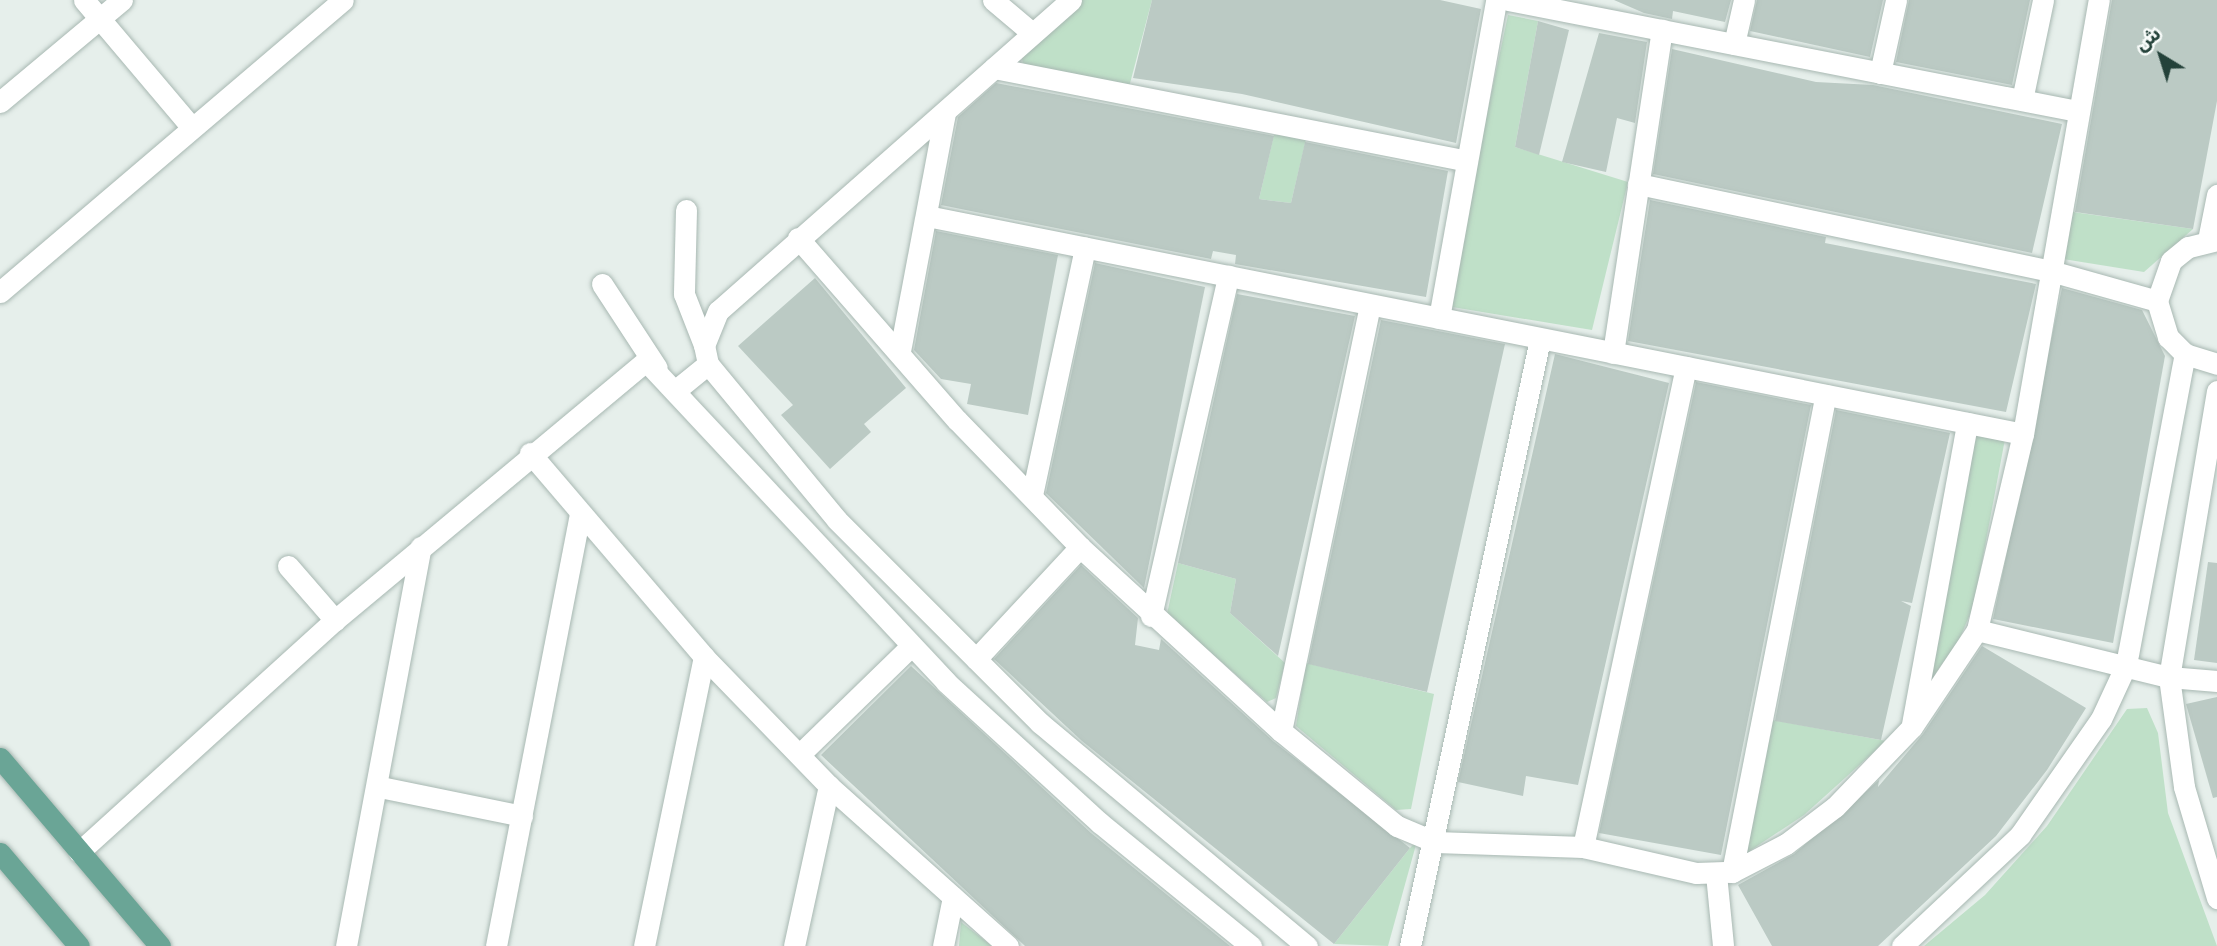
<!DOCTYPE html>
<html>
<head>
<meta charset="utf-8">
<style>
	body { margin:0 }
	#map { position:relative; width:2217px; height:946px; overflow:hidden; background:#e6efeb; font-family:Karla,"Noto Sans Arabic",sans-serif }
	div>[style] { position:absolute }
	[style*='--x'] { left:calc(var(--x)*1px); top:calc(var(--y)*1px); width:calc(var(--w)*1px); rotate:calc(var(--a)*1deg) }
	.green>* { inset:0; background:#bfe0c8 }
	.building>* { inset:0; background:#bbcac4 }
	.roads { filter:drop-shadow(0 0 2px #a8b8b2) drop-shadow(0 0 2px #a8b8b2) }
	.minor>* { height:21px; margin:-10.5px; padding:0 10.5px; transform-origin:10.5px; border-radius:10.5px; background:#fff }
	.major>* { height:21px; margin:-10.5px; padding:0 10.5px; transform-origin:10.5px; border-radius:10.5px; background:#6aa596 }
	span { translate:-50% -50%; white-space:nowrap; text-align:center; line-height:1.15; -webkit-text-stroke:7px #f7fbf9; paint-order:stroke }
	.north { position:absolute; left:2126px; top:21px; width:70px; height:70px; -webkit-text-stroke:5px #f7fbf9; paint-order:stroke; rotate:322deg; font-size:19px; font-weight:700; line-height:28px; text-align:center; color:#24423a }
	.north::after { content:''; display:block; margin:auto; width:24px; height:32px; background:#24423a; clip-path:polygon(50% 0,100% 100%,50% 72%,0 100%) }
</style>
</head>
<body>
<div id="map">
	<div class="green">
		<i style="clip-path:polygon(1081px 0,1152px 0,1129px 87px,1023px 64px,1021px 52px)"></i>
		<i style="clip-path:polygon(1508px 15px,1538px 21px,1515px 147px,1628px 182px,1592px 330px,1446px 306px)"></i>
		<i style="clip-path:polygon(1274px 135px,1307px 135px,1291px 203px,1259px 199px)"></i>
		<i style="clip-path:polygon(2073px 212px,2193px 229px,2144px 272px,2063px 259px)"></i>
		<i style="clip-path:polygon(1970px 430px,2005px 439px,1974px 605px,1959px 640px,1923px 691px)"></i>
		<i style="clip-path:polygon(1178px 563px,1236px 579px,1230px 613px,1285px 663px,1276px 698px,1267px 702px,1167px 614px)"></i>
		<i style="clip-path:polygon(1306px 663px,1434px 694px,1411px 809px,1396px 810px,1296px 726px)"></i>
		<i style="clip-path:polygon(2147px 708px,2158px 733px,2168px 813px,2217px 946px,1924px 946px,1985px 895px,2047px 826px,2127px 709px)"></i>
		<i style="clip-path:polygon(1772px 720px,1886px 741px,1804px 815px,1745px 854px)"></i>
		<i style="clip-path:polygon(1417px 841px,1388px 946px,1334px 944px,1410px 848px)"></i>
		<i style="clip-path:polygon(961px 922px,992px 946px,959px 946px)"></i>
	</div>
	<div class="building">
		<i style="clip-path:polygon(1152px 0,1440px 0,1481px 9px,1456px 143px,1242px 94px,1133px 78px)"></i>
		<i style="clip-path:polygon(1614px 0,1731px 0,1725px 22px,1673px 11px,1672px 19px,1644px 13px)"></i>
		<i style="clip-path:polygon(1757px 0,1883px 0,1870px 57px,1750px 31px)"></i>
		<i style="clip-path:polygon(1909px 0,2030px 0,2012px 85px,1896px 62px)"></i>
		<i style="clip-path:polygon(2112px 0,2217px 0,2217px 101px,2193px 229px,2075px 212px)"></i>
		<i style="clip-path:polygon(1538px 21px,1569px 30px,1539px 155px,1515px 147px)"></i>
		<i style="clip-path:polygon(1599px 33px,1647px 42px,1635px 123px,1617px 118px,1606px 172px,1562px 162px)"></i>
		<i style="clip-path:polygon(1672px 49px,1816px 82px,1873px 85px,2062px 124px,2032px 253px,1653px 174px)"></i>
		<i style="clip-path:polygon(996px 83px,1274px 136px,1259px 199px,1291px 203px,1305px 142px,1448px 171px,1426px 297px,1235px 264px,1236px 255px,1213px 251px,1211px 259px,941px 205px,958px 117px)"></i>
		<i style="clip-path:polygon(1650px 200px,1826px 237px,1825px 243px,2036px 284px,2006px 412px,1628px 341px)"></i>
		<i style="clip-path:polygon(936px 231px,1058px 255px,1028px 415px,967px 404px,971px 384px,941px 379px,914px 350px)"></i>
		<i style="clip-path:polygon(1095px 263px,1205px 287px,1144px 588px,1046px 493px)"></i>
		<i style="clip-path:polygon(815px 278px,906px 388px,864px 424px,871px 432px,830px 469px,781px 415px,793px 405px,738px 346px)"></i>
		<i style="clip-path:polygon(2062px 288px,2142px 310px,2165px 356px,2113px 643px,1993px 619px)"></i>
		<i style="clip-path:polygon(1237px 294px,1355px 316px,1278px 656px,1230px 613px,1236px 579px,1178px 563px)"></i>
		<i style="clip-path:polygon(1381px 320px,1505px 344px,1427px 692px,1308px 664px)"></i>
		<i style="clip-path:polygon(1555px 354px,1669px 383px,1578px 785px,1526px 776px,1523px 796px,1458px 782px)"></i>
		<i style="clip-path:polygon(1696px 382px,1811px 405px,1721px 855px,1599px 833px)"></i>
		<i style="clip-path:polygon(1836px 410px,1950px 433px,1912px 603px,1901px 601px,1911px 606px,1881px 740px,1775px 721px)"></i>
		<i style="clip-path:polygon(2208px 562px,2217px 563px,2217px 663px,2194px 660px)"></i>
		<i style="clip-path:polygon(1081px 565px,1138px 618px,1135px 645px,1159px 650px,1161px 639px,1273px 741px,1410px 848px,1334px 944px,1082px 741px,994px 659px)"></i>
		<i style="clip-path:polygon(1982px 646px,2086px 708px,2047px 770px,1996px 836px,1878px 946px,1772px 946px,1738px 885px,1794px 854px,1879px 780px,1878px 787px,1923px 734px)"></i>
		<i style="clip-path:polygon(911px 666px,1091px 833px,1230px 946px,1025px 946px,821px 755px)"></i>
		<i style="clip-path:polygon(2217px 697px,2217px 797px,2213px 798px,2186px 704px)"></i>
	</div>
	<div class="roads">
		<div class="minor">
			<i style="--x:84;--y:0;--w:167;--a:49.8"></i>
			<i style="--x:993;--y:0;--w:50;--a:40.1"></i>
			<i style="--x:1071;--y:0;--w:470;--a:138.6"></i>
			<i style="--x:718;--y:311;--w:37;--a:112"></i>
			<i style="--x:704;--y:345;--w:19;--a:78"></i>
			<i style="--x:708;--y:364;--w:202;--a:50.4"></i>
			<i style="--x:837;--y:520;--w:287;--a:45"></i>
			<i style="--x:1040;--y:723;--w:348;--a:39.9"></i>
			<i style="--x:1508;--y:0;--w:580;--a:11.04"></i>
			<i style="--x:1734;--y:44;--w:45;--a:-77.2"></i>
			<i style="--x:994;--y:68;--w:479;--a:11.1"></i>
			<i style="--x:1880;--y:73;--w:75;--a:-77.6"></i>
			<i style="--x:2022;--y:100;--w:102;--a:-78.1"></i>
			<i style="--x:0;--y:102;--w:159;--a:-39.9"></i>
			<i style="--x:1638;--y:184;--w:418;--a:11.9"></i>
			<i style="--x:2047;--y:270;--w:114;--a:15.7"></i>
			<i style="--x:686;--y:210;--w:84;--a:91.4"></i>
			<i style="--x:684;--y:294;--w:55;--a:68.6"></i>
			<i style="--x:927;--y:216;--w:1117;--a:11.25"></i>
			<i style="--x:798;--y:238;--w:242;--a:48.9"></i>
			<i style="--x:957;--y:420;--w:177;--a:45.9"></i>
			<i style="--x:1080;--y:547;--w:273;--a:42.5"></i>
			<i style="--x:1281;--y:731;--w:150;--a:39.3"></i>
			<i style="--x:1397;--y:826;--w:41;--a:22.8"></i>
			<i style="--x:1435;--y:842;--w:148;--a:1.9"></i>
			<i style="--x:1583;--y:847;--w:116;--a:13"></i>
			<i style="--x:1696;--y:873;--w:36;--a:-2"></i>
			<i style="--x:1732;--y:872;--w:61;--a:-27.4"></i>
			<i style="--x:1786;--y:844;--w:61;--a:-37.1"></i>
			<i style="--x:1835;--y:807;--w:111;--a:-46.1"></i>
			<i style="--x:1912;--y:727;--w:117;--a:-56.2"></i>
			<i style="--x:1977;--y:630;--w:201;--a:-76.8"></i>
			<i style="--x:2023;--y:434;--w:441;--a:-80.1"></i>
			<i style="--x:2208;--y:240;--w:46;--a:-78.7"></i>
			<i style="--x:2217;--y:240;--w:30;--a:166"></i>
			<i style="--x:2188;--y:247;--w:22;--a:141"></i>
			<i style="--x:2171;--y:261;--w:42;--a:109.3"></i>
			<i style="--x:2157;--y:301;--w:38;--a:73"></i>
			<i style="--x:2168;--y:337;--w:24;--a:45"></i>
			<i style="--x:2185;--y:354;--w:34;--a:17"></i>
			<i style="--x:602;--y:284;--w:100;--a:56.8"></i>
			<i style="--x:0;--y:292;--w:450;--a:-40.4"></i>
			<i style="--x:1439;--y:318;--w:323;--a:-79.8"></i>
			<i style="--x:900;--y:351;--w:242;--a:-79.3"></i>
			<i style="--x:1613;--y:353;--w:327;--a:-81.4"></i>
			<i style="--x:676;--y:390;--w:41;--a:-39.1"></i>
			<i style="--x:2217;--y:391;--w:290;--a:99.5"></i>
			<i style="--x:2169;--y:677;--w:111;--a:82.2"></i>
			<i style="--x:2184;--y:787;--w:116;--a:73.4"></i>
			<i style="--x:530;--y:453;--w:268;--a:49.5"></i>
			<i style="--x:704;--y:657;--w:180;--a:45.9"></i>
			<i style="--x:829;--y:786;--w:240;--a:41.8"></i>
			<i style="--x:1032;--y:495;--w:253;--a:-77.9"></i>
			<i style="--x:288;--y:566;--w:72;--a:49"></i>
			<i style="--x:1151;--y:616;--w:349;--a:-77.2"></i>
			<i style="--x:1977;--y:630;--w:198;--a:13.8"></i>
			<i style="--x:2169;--y:677;--w:48;--a:4.8"></i>
			<i style="--x:976;--y:659;--w:153;--a:-47.1"></i>
			<i style="--x:1912;--y:724;--w:306;--a:-79.6"></i>
			<i style="--x:1281;--y:731;--w:434;--a:-78.2"></i>
			<i style="--x:800;--y:754;--w:155;--a:-44.2"></i>
			<i style="--x:380;--y:787;--w:145;--a:11.5"></i>
			<i style="--x:1583;--y:847;--w:491;--a:-77.9"></i>
			<i style="--x:79;--y:852;--w:345;--a:-42.2"></i>
			<i style="--x:335;--y:620;--w:405;--a:-39.8"></i>
			<i style="--x:646;--y:361;--w:439;--a:46.9"></i>
			<i style="--x:946;--y:682;--w:209;--a:42.5"></i>
			<i style="--x:1100;--y:823;--w:195;--a:39.2"></i>
			<i style="--x:1732;--y:872;--w:486;--a:-78.9"></i>
			<i style="--x:1716;--y:874;--w:72;--a:84.4"></i>
			<i style="--x:346;--y:946;--w:406;--a:-79.4"></i>
			<i style="--x:496;--y:946;--w:440;--a:-79"></i>
			<i style="--x:644;--y:946;--w:295;--a:-78.3"></i>
			<i style="--x:794;--y:946;--w:164;--a:-77.7"></i>
			<i style="--x:943;--y:946;--w:50;--a:-78.5"></i>
			<i style="--x:1410;--y:946;--w:621;--a:-77.91"></i>
			<i style="--x:1902;--y:946;--w:162;--a:-43.2"></i>
			<i style="--x:2020;--y:835;--w:141;--a:-55.1"></i>
			<i style="--x:2101;--y:719;--w:60;--a:-65.2"></i>
			<i style="--x:2126;--y:665;--w:317;--a:-79.3"></i>
		</div>
		<div class="major">
			<i style="--x:0;--y:758;--w:247;--a:49.6"></i>
			<i style="--x:0;--y:853;--w:122;--a:49.7"></i>
		</div>
	</div>
	<div class="north">ش</div>
</div>
</body>
</html>
